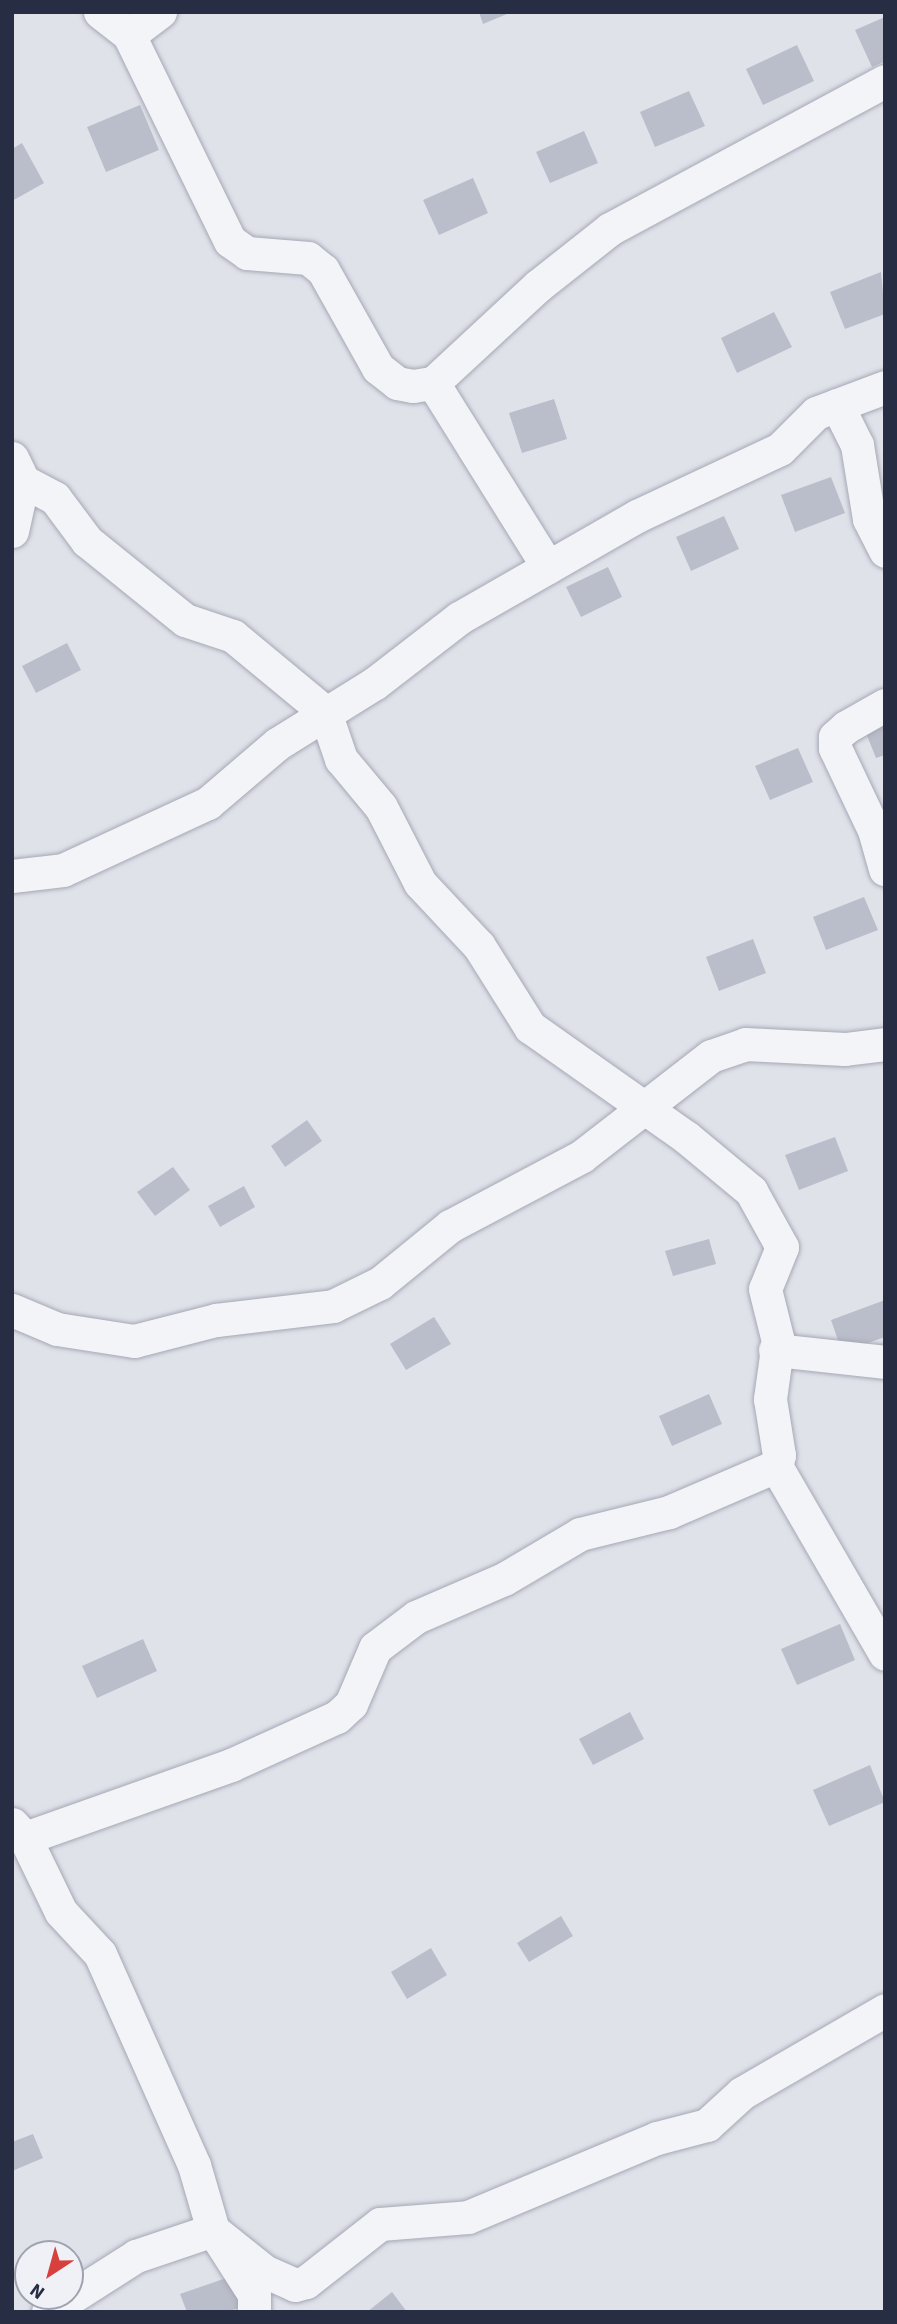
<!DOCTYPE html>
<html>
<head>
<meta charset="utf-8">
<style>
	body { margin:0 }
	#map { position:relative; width:897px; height:2324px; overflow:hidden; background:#e0e2ea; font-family:"Source Sans 3",sans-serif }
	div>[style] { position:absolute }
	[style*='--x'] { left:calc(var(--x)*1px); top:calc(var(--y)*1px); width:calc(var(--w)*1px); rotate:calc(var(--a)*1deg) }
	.building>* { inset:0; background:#babdca }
	.roads { filter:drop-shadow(0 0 2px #a5a8b4) drop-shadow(0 0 2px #a5a8b4) }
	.street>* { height:33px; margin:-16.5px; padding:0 16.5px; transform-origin:16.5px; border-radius:16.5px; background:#f3f4f8 }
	span { translate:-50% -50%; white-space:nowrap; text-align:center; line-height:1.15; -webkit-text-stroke:6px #f0f1f7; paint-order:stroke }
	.frame { position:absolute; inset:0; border:14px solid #272d42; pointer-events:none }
	.north { position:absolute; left:14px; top:2240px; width:70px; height:70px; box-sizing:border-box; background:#f0f1f7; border:2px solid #a0a3af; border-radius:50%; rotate:216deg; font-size:19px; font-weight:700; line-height:28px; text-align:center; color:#272d42 }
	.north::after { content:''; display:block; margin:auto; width:24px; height:32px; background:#d7403d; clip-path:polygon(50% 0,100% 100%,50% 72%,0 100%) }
</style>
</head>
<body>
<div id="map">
	<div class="building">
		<i style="clip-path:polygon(479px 12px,512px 12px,483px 24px)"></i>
		<i style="clip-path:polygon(885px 17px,885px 61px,872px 67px,855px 30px)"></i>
		<i style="clip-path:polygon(797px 45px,814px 81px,763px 105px,746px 69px)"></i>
		<i style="clip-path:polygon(689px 91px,705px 126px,655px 147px,640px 112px)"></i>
		<i style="clip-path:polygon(140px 105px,159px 150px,106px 172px,87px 127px)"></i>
		<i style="clip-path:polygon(584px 131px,598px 163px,550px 183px,536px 152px)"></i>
		<i style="clip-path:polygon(22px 143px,44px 183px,12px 201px,12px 149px)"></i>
		<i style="clip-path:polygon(473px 178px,488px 213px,439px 235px,423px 200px)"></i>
		<i style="clip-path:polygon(881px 272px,885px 314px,845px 329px,830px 292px)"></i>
		<i style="clip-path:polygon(774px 312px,792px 347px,737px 373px,721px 338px)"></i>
		<i style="clip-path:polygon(554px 399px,567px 439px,522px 453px,509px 413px)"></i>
		<i style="clip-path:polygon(831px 477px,845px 513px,795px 532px,781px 495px)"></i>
		<i style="clip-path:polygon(724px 516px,739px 549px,691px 571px,676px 537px)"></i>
		<i style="clip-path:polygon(608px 567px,622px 597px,581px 617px,566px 587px)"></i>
		<i style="clip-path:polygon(67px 643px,81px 670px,36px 693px,22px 666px)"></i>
		<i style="clip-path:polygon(885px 718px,885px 755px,876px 758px,863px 726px)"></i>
		<i style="clip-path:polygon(798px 748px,813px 782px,770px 800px,755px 766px)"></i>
		<i style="clip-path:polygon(864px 897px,878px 930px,826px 950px,813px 917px)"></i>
		<i style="clip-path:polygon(753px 939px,766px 973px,719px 991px,706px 957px)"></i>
		<i style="clip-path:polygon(307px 1120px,322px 1141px,285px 1167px,271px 1146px)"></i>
		<i style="clip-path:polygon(835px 1137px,848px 1171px,799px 1190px,785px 1155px)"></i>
		<i style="clip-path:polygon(173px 1167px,190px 1190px,155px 1216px,137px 1192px)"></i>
		<i style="clip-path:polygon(244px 1186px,255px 1207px,220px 1227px,208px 1206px)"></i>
		<i style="clip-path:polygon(709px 1239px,716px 1264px,673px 1276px,665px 1251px)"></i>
		<i style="clip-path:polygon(885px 1300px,885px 1337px,842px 1352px,831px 1320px)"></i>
		<i style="clip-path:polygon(434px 1317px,451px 1344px,406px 1370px,390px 1344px)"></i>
		<i style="clip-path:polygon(709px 1394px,722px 1424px,672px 1446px,659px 1416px)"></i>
		<i style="clip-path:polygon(840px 1624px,855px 1660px,797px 1685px,781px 1649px)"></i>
		<i style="clip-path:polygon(143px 1639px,157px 1671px,97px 1698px,82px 1666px)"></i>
		<i style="clip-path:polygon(630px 1712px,644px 1739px,593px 1765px,579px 1739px)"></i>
		<i style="clip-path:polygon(870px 1765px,885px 1802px,829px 1826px,813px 1790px)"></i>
		<i style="clip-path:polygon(561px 1916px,573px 1936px,529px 1962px,517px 1943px)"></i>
		<i style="clip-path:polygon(431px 1948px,447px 1975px,407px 1999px,391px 1972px)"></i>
		<i style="clip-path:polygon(33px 2134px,43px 2158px,12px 2171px,12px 2142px)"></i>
		<i style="clip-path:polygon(238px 2274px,249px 2304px,227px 2312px,187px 2312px,180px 2294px)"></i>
		<i style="clip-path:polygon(392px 2292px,407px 2312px,367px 2312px)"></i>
	</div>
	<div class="roads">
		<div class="street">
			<i style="--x:100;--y:12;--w:37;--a:38"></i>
			<i style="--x:129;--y:35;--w:39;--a:-37"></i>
			<i style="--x:129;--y:35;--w:229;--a:63.9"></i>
			<i style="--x:230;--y:241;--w:21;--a:35"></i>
			<i style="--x:247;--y:253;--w:61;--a:4.7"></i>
			<i style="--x:308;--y:258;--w:19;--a:39"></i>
			<i style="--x:323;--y:270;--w:112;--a:60.7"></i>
			<i style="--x:378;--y:368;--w:24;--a:38"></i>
			<i style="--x:397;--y:383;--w:16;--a:11"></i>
			<i style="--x:413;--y:386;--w:20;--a:-9"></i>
			<i style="--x:433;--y:383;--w:144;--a:-42.8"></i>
			<i style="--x:539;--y:285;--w:90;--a:-38.3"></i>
			<i style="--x:610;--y:229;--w:312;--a:-28.3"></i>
			<i style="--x:433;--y:383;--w:217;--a:58"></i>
			<i style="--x:837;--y:405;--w:45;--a:63.4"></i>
			<i style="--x:857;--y:445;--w:75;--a:80.8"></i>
			<i style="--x:869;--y:519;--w:36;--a:63"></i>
			<i style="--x:12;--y:458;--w:25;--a:64"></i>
			<i style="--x:23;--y:481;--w:36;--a:28"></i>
			<i style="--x:55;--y:498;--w:54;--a:53.3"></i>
			<i style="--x:87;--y:541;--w:126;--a:38.9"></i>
			<i style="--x:185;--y:620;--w:51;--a:18.4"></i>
			<i style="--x:233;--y:636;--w:119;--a:39.6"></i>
			<i style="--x:325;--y:712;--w:50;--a:71.2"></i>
			<i style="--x:341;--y:759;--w:62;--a:50.2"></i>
			<i style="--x:381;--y:807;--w:85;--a:62.8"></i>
			<i style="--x:420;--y:883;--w:86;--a:46.9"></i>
			<i style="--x:479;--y:946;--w:96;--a:57.8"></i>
			<i style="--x:530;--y:1027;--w:191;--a:35.2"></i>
			<i style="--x:686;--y:1137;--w:85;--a:39.7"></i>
			<i style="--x:751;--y:1191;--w:64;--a:61"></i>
			<i style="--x:782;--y:1247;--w:45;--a:112"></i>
			<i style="--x:765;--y:1289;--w:54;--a:76"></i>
			<i style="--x:778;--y:1341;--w:59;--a:97.9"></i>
			<i style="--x:770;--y:1399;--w:57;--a:80.9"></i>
			<i style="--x:779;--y:1455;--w:11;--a:105"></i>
			<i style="--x:776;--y:1466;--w:217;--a:59.9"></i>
			<i style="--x:12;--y:531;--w:51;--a:-77.6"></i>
			<i style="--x:885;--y:705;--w:45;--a:150.6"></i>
			<i style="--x:846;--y:727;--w:15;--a:138"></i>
			<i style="--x:835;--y:737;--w:11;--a:90"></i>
			<i style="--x:835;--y:748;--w:91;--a:64.6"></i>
			<i style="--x:874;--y:830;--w:41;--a:74.2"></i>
			<i style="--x:12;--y:876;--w:51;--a:-6.7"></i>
			<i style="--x:63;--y:870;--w:160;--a:-24.8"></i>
			<i style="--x:208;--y:803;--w:91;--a:-40.5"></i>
			<i style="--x:277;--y:744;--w:115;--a:-31.9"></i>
			<i style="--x:375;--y:683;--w:106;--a:-37.7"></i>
			<i style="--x:459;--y:618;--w:205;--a:-29.8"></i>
			<i style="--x:637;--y:516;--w:158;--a:-25.1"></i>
			<i style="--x:780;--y:449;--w:51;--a:-45"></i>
			<i style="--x:816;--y:413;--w:74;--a:-20.6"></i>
			<i style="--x:12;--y:1310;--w:49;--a:22.9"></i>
			<i style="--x:57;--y:1329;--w:78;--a:8.9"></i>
			<i style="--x:134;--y:1341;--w:85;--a:-14.4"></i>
			<i style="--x:216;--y:1320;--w:118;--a:-6.8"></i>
			<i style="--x:333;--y:1306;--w:52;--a:-26.1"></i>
			<i style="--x:380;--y:1283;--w:90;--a:-39.2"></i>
			<i style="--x:450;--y:1226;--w:149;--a:-27.9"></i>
			<i style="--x:582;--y:1156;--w:163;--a:-37.8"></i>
			<i style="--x:711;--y:1056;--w:36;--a:-19"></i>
			<i style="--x:745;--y:1044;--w:100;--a:2.9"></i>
			<i style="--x:845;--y:1049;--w:40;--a:-7.1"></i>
			<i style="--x:775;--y:1350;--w:111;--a:6.2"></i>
			<i style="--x:12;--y:1824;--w:19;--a:47"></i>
			<i style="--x:25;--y:1838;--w:82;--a:64.1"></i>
			<i style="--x:61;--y:1912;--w:57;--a:47.1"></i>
			<i style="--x:100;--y:1954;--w:231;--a:66"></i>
			<i style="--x:194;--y:2165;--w:68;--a:73.7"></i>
			<i style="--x:213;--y:2230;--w:76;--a:57.4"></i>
			<i style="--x:254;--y:2294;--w:18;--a:90"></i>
			<i style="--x:25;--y:1838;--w:219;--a:-19.5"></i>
			<i style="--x:231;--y:1765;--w:116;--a:-24.4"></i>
			<i style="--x:337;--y:1717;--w:19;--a:-43"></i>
			<i style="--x:351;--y:1704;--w:61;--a:-66.8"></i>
			<i style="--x:375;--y:1648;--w:51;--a:-37.1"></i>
			<i style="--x:416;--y:1617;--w:96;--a:-23.4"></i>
			<i style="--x:504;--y:1579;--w:88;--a:-30.6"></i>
			<i style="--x:580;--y:1534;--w:92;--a:-13.9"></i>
			<i style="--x:669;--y:1512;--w:116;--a:-23.3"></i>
			<i style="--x:48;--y:2312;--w:104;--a:-32.5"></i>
			<i style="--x:136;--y:2256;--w:81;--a:-18.7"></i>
			<i style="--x:213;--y:2230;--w:65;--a:38.8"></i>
			<i style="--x:264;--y:2271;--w:34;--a:24"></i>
			<i style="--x:295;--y:2285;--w:11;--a:-15"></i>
			<i style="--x:306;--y:2282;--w:94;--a:-38.1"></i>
			<i style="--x:380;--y:2224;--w:88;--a:-4.5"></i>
			<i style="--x:468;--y:2217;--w:205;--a:-22.7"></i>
			<i style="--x:657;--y:2138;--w:52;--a:-14.6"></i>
			<i style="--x:707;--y:2125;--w:47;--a:-42.4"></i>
			<i style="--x:742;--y:2093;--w:165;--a:-30.1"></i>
		</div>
	</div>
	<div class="frame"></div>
	<div class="north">N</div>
</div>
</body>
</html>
